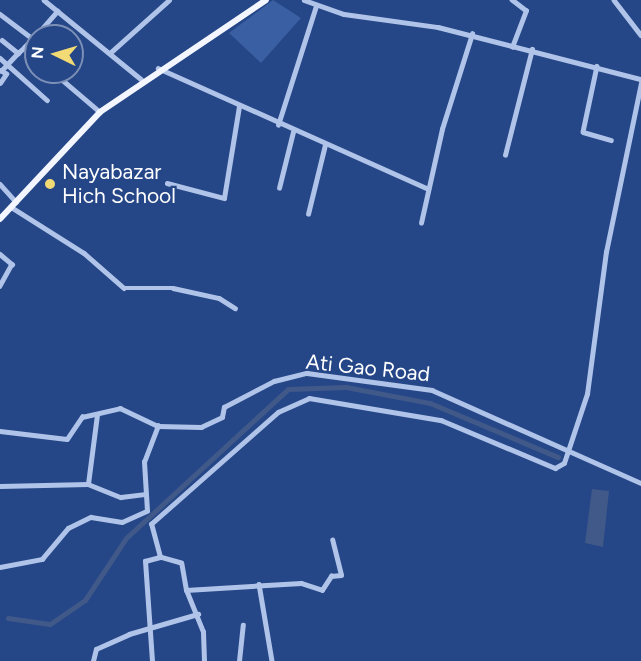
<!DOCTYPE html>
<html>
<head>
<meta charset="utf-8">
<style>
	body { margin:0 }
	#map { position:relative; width:641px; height:661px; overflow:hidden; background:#254687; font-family:Figtree,sans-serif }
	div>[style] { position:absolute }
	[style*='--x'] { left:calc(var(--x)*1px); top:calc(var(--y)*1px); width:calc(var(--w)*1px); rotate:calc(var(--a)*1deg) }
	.green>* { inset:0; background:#3a5fa3 }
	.water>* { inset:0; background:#415988 }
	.canal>* { height:5px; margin:-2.5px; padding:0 2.5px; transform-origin:2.5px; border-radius:2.5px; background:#415988 }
	.minor>* { height:4.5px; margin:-2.25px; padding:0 2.25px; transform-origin:2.25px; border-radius:2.25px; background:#b0c4e9 }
	.major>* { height:6px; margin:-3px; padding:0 3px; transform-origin:3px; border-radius:3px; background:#f3f6fe }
	.dots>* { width:16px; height:16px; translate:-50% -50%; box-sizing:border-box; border:3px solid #254687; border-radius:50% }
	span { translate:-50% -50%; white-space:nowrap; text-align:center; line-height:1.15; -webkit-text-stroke:4.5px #254687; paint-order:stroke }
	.poi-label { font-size:21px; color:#fff }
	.left { translate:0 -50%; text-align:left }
	.street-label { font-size:21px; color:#fff }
	.north { position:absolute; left:24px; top:24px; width:60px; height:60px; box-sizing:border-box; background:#254687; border:2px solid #7c90b7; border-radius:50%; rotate:275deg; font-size:16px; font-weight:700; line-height:24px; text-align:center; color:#fff }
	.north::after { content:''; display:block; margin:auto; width:21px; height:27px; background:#f2da75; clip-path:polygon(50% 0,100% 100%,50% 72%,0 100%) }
</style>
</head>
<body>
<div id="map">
	<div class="green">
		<i style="clip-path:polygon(273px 0,301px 18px,261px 63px,229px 33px)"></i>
	</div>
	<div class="water">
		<i style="clip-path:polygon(592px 489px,609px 491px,603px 547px,585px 543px)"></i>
	</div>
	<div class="canal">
		<i style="--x:8;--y:618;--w:42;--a:8.1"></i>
		<i style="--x:50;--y:624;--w:42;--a:-34.4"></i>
		<i style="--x:85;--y:600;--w:74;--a:-56.5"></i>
		<i style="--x:126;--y:538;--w:220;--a:-42.6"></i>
		<i style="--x:288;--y:389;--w:58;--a:-2"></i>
		<i style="--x:346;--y:387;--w:86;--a:10.8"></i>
		<i style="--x:430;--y:403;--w:139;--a:22.9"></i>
	</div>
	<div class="minor">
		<i style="--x:44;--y:0;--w:125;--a:39.2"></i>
		<i style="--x:304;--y:0;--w:42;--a:19.3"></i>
		<i style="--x:344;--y:14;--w:95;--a:7.9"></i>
		<i style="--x:438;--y:27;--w:210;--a:14.4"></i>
		<i style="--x:614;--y:0;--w:44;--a:52.4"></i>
		<i style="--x:0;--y:14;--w:41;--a:37.1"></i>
		<i style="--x:33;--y:39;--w:11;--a:135"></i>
		<i style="--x:33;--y:39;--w:37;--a:-49"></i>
		<i style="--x:2;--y:40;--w:21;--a:39"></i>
		<i style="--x:18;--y:53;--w:9;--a:-41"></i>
		<i style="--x:25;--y:47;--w:15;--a:42"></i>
		<i style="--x:512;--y:47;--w:39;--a:-69"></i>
		<i style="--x:526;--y:11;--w:18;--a:-142"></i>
		<i style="--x:110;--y:53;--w:79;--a:-41.9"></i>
		<i style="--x:0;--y:58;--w:63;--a:41.8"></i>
		<i style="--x:597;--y:66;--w:67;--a:102"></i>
		<i style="--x:583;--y:132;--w:29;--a:16"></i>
		<i style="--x:158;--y:68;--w:296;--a:24.1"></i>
		<i style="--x:53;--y:72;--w:62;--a:40.4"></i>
		<i style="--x:0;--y:83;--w:11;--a:-56"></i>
		<i style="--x:6;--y:74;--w:6;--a:-149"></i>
		<i style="--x:1;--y:71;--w:25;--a:-47"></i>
		<i style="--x:278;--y:125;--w:125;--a:-72.3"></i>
		<i style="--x:505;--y:155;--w:109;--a:-75.7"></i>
		<i style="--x:167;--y:183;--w:59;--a:14.7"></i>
		<i style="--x:224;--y:198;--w:93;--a:-80.7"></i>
		<i style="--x:0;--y:184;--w:24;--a:48"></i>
		<i style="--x:279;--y:188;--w:58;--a:-76"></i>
		<i style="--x:11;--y:207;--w:86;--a:32.2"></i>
		<i style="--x:84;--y:253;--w:53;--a:41.2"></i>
		<i style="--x:124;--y:288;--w:49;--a:0"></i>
		<i style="--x:173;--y:288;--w:47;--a:12.3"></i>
		<i style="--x:219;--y:298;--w:19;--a:32"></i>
		<i style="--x:308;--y:214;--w:71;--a:-76.2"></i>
		<i style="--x:421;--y:223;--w:96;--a:-77.4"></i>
		<i style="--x:442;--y:129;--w:100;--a:-72.5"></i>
		<i style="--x:0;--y:254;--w:16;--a:40"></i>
		<i style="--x:12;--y:264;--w:25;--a:119"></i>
		<i style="--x:0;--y:431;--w:67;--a:6.8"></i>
		<i style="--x:67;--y:439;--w:27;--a:-56"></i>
		<i style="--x:82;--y:417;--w:39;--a:-13"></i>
		<i style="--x:120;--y:408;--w:42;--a:25.3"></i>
		<i style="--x:158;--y:426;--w:43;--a:1.3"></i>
		<i style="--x:201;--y:427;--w:23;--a:-25"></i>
		<i style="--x:222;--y:417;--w:10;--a:-79"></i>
		<i style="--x:224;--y:407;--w:56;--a:-27.5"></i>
		<i style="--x:274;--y:381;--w:34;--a:-14"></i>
		<i style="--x:307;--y:373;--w:126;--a:7.7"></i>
		<i style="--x:432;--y:390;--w:229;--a:24"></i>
		<i style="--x:88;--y:484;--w:35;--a:22"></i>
		<i style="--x:121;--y:497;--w:23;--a:-7"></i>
		<i style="--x:0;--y:486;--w:88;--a:-1.3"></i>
		<i style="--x:88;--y:484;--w:70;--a:-82.6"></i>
		<i style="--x:0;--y:567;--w:43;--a:-10.8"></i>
		<i style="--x:42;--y:559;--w:40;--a:-50"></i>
		<i style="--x:68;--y:528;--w:25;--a:-26"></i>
		<i style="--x:91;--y:517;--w:31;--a:9"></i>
		<i style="--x:122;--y:522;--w:27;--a:-24"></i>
		<i style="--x:147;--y:511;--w:49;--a:-93.5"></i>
		<i style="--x:144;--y:462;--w:39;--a:-69"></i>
		<i style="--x:259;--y:584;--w:78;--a:80.4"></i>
		<i style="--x:186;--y:590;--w:27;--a:-100"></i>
		<i style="--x:181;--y:563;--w:22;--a:-164"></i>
		<i style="--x:160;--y:557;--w:34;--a:-105"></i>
		<i style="--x:151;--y:524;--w:169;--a:-41.4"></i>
		<i style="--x:278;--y:412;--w:34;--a:-24"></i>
		<i style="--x:309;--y:398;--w:134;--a:9.5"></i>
		<i style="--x:441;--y:420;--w:124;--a:22.8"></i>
		<i style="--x:555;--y:468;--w:10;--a:-29"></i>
		<i style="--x:564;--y:463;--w:73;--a:-71.6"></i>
		<i style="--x:587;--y:394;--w:143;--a:-82.4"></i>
		<i style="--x:606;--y:252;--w:173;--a:-78.3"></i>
		<i style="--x:93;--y:661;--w:12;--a:-76"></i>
		<i style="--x:96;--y:649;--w:36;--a:-24"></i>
		<i style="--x:129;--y:634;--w:72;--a:-16.2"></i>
		<i style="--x:152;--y:661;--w:100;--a:-94"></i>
		<i style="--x:145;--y:561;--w:16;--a:-15"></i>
		<i style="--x:204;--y:661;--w:29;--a:-92"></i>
		<i style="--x:203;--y:632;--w:45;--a:-112"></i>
		<i style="--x:186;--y:590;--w:115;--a:-3.5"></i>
		<i style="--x:301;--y:583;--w:22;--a:18"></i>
		<i style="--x:322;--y:590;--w:17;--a:-57"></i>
		<i style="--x:331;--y:576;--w:10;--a:-6"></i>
		<i style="--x:341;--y:575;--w:36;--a:-104"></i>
		<i style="--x:239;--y:661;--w:36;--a:-84"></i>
	</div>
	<div class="major">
		<i style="--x:0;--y:219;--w:146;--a:-46.9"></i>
		<i style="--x:100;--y:112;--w:200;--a:-34"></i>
	</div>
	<div class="dots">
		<i style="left:50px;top:184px;background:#f2da75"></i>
	</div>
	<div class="poi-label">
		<span class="left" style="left:62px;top:184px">Nayabazar<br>Hich School</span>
	</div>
	<div class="street-label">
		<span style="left:368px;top:368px;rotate:6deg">Ati Gao Road</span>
	</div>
	<div class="north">N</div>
</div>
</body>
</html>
